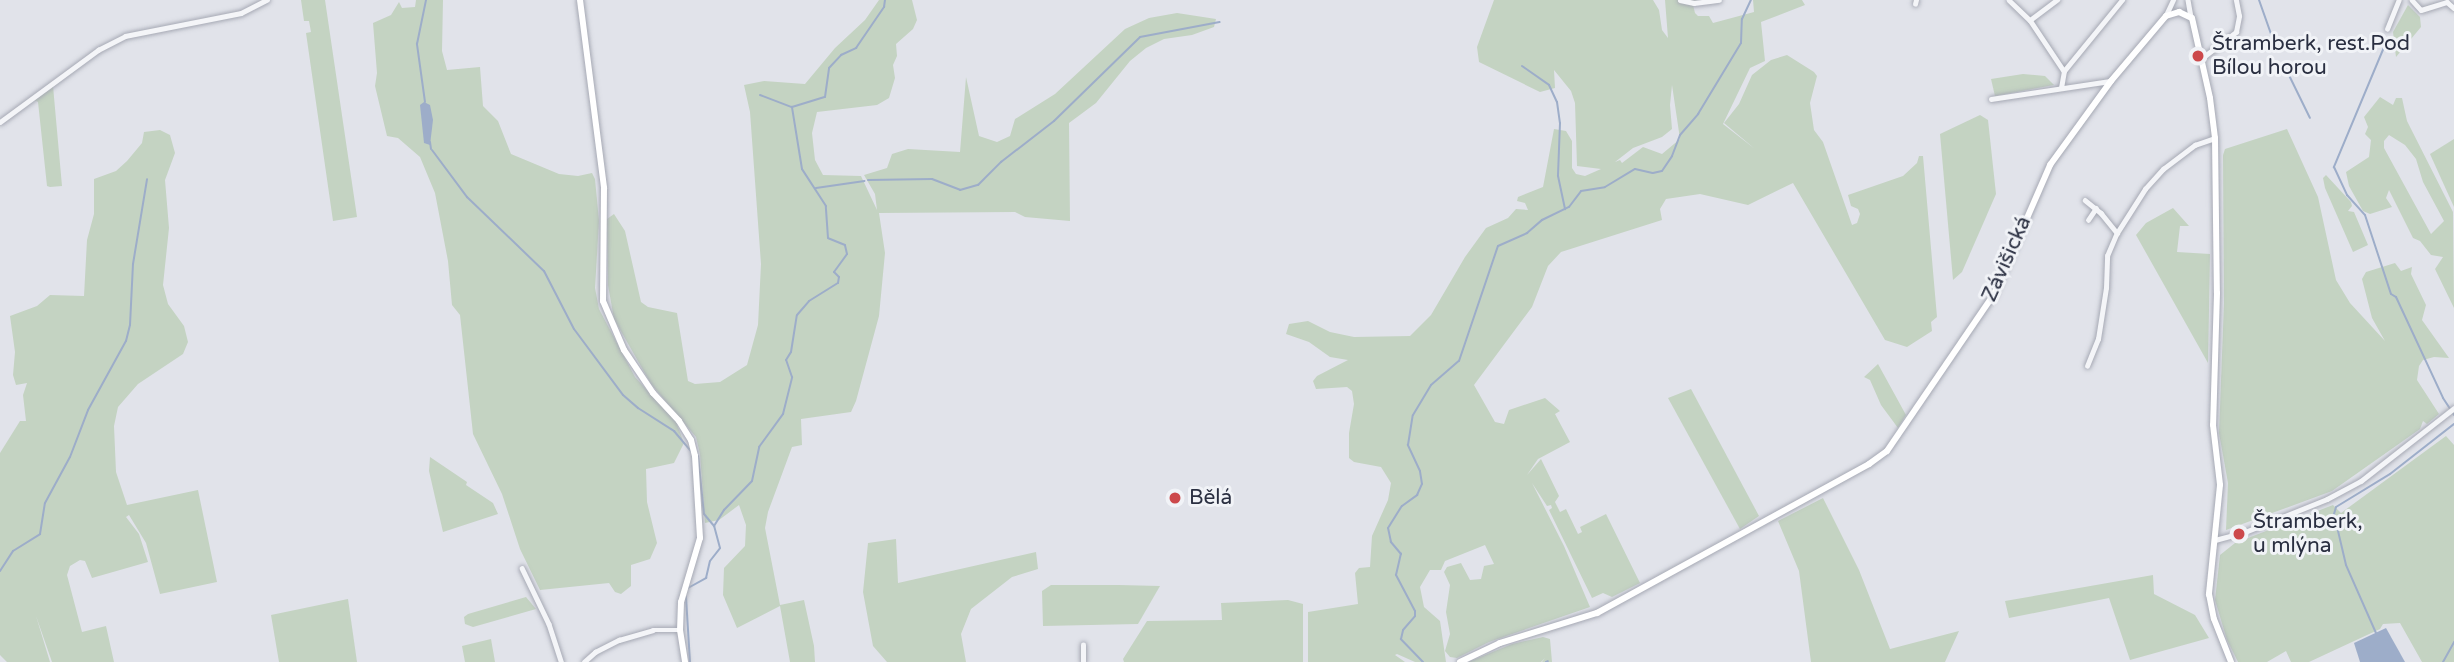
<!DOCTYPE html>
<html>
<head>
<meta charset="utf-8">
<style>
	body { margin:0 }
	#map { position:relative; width:2454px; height:662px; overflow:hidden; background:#e1e3ea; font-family:"Varela Round",sans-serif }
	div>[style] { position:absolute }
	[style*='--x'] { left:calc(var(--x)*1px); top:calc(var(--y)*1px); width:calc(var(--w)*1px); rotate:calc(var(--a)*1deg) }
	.green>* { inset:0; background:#c4d3c2 }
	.water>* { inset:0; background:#9dadc9 }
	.stream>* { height:2px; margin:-1px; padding:0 1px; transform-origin:1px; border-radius:1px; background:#9dadc9 }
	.roads { filter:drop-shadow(0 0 2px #a6a9b4) drop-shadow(0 0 2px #a6a9b4) }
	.street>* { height:4.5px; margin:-2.25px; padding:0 2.25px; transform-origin:2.25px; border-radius:2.25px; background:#f4f5f8 }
	.secondary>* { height:6px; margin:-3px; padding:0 3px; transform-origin:3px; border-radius:3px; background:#fff }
	.dots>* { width:19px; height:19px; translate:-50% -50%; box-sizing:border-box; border:4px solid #f1f3f7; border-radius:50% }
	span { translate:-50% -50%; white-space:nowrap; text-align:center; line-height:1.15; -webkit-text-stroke:6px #f1f3f7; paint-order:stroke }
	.poi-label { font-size:21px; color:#2a2f41 }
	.left { translate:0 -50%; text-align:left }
	.street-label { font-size:21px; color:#2a2f41 }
</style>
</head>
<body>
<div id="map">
	<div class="green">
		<i style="clip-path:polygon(301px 0,325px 0,357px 217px,333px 221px,306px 33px,311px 32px,309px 21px,304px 21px)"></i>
		<i style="clip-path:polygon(416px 0,443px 0,442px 51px,447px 70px,480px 67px,483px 106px,498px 121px,511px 154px,559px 174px,578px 176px,592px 173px,595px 179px,599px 221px,595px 288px,599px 309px,635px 377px,676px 422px,684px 443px,674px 463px,646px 469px,647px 502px,657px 543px,650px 559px,631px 565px,631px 586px,621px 594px,615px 592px,609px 583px,540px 590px,520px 549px,502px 494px,473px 434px,460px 315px,452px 305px,448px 261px,435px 193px,420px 157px,398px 138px,387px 136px,375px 86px,377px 73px,373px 23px,391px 15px,399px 2px,402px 8px,415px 7px)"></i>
		<i style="clip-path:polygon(879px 0,912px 0,917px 20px,913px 29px,896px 44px,897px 56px,893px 65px,895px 78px,889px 98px,877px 105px,817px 112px,812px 133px,815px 160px,823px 175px,861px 176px,877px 210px,875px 194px,864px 175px,887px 168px,892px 154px,908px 149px,960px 152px,966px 77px,979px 136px,997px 142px,1010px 136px,1015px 119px,1055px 94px,1125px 29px,1149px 18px,1177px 13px,1216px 19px,1214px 27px,1192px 35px,1164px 39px,1146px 48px,1130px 61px,1096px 103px,1069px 123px,1070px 221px,1025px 217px,1015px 212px,879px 213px,885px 253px,879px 316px,856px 401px,851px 412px,801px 419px,802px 445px,792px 447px,768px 512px,765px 528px,780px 605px,804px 600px,814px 646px,815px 662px,790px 662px,780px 606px,737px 628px,723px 595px,724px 568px,745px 546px,746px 525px,739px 505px,719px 520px,705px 523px,700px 454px,696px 437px,651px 384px,614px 319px,608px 285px,607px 219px,614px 214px,625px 231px,641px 302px,648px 307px,677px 313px,688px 381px,695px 384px,720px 382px,747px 365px,758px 325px,761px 264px,750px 112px,744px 85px,764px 81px,805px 84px,835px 48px,865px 20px)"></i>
		<i style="clip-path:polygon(evenodd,1494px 0,1653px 0,1659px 10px,1662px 30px,1668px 38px,1665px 0,1697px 0,1693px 5px,1695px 13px,1698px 16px,1709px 16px,1713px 23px,1754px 12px,1753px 0,1802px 0,1805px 5px,1761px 22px,1765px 61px,1750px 68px,1723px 124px,1755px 149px,1724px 123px,1739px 104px,1752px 75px,1771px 60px,1787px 55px,1814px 72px,1817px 76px,1810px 103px,1814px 130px,1823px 142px,1852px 225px,1857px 223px,1860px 214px,1858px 209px,1851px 206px,1848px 195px,1903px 176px,1917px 163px,1919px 156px,1923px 156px,1937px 317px,1931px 322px,1932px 331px,1907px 347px,1885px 340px,1793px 183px,1748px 205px,1700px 194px,1666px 199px,1660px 209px,1662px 220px,1561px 252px,1548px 266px,1532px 307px,1474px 385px,1495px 422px,1504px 424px,1509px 410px,1545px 398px,1560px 411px,1555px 414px,1570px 442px,1538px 459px,1527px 475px,1541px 459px,1559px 496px,1555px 502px,1560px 512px,1566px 509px,1578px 534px,1582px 532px,1580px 527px,1606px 514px,1640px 583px,1612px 597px,1603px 593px,1592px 598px,1549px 510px,1552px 508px,1551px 505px,1547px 506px,1532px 483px,1564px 546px,1590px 607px,1489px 642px,1457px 658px,1450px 657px,1445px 651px,1450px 634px,1446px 612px,1450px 585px,1444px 572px,1447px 567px,1461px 563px,1470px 580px,1481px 579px,1484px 566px,1494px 564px,1485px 545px,1445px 561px,1441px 570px,1430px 570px,1420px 587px,1424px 607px,1440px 621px,1446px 662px,1415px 662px,1397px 654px,1395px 655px,1405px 662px,1308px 662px,1308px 612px,1358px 604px,1355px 573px,1359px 568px,1370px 567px,1372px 536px,1388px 500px,1391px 483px,1381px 467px,1354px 462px,1349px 458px,1349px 433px,1354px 404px,1352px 391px,1347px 387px,1316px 389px,1313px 381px,1317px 376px,1348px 360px,1330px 357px,1309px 342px,1286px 334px,1289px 324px,1308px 321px,1330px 332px,1354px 337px,1410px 336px,1431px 315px,1465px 257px,1486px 228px,1508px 218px,1516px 209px,1528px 210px,1525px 203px,1517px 201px,1518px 197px,1543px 187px,1554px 129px,1566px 131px,1572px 141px,1572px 168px,1576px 174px,1585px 176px,1601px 169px,1577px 166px,1575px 103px,1571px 91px,1554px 70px,1555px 88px,1540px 92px,1479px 62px,1477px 47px,1494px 0,1672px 85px,1680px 139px,1662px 154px,1643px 147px,1622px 163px,1620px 160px,1615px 162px,1633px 148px,1662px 137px,1672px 129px,1670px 105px,1672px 85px)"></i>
		<i style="clip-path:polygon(2408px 5px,2420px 17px,2421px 27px,2396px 57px,2393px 32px)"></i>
		<i style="clip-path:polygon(2023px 74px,2045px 76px,2054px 85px,1995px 96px,1991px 79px)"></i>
		<i style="clip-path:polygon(53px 86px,62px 186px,50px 187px,47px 186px,38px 102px,34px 100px)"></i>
		<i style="clip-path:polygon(evenodd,2380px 97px,2393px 105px,2396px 98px,2402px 98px,2407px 121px,2453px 212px,2454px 308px,2435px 269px,2443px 257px,2431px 255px,2420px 241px,2413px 238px,2389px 190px,2386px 198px,2392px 207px,2370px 214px,2363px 211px,2349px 186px,2346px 172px,2369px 157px,2371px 140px,2365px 134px,2368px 127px,2364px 117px,2380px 97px,2389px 135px,2405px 145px,2416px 159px,2423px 182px,2444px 221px,2431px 234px,2384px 148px,2384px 141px,2389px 135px)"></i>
		<i style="clip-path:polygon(1980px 115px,1988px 120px,1996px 194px,1962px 272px,1953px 280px,1940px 134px)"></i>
		<i style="clip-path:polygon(2287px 129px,2318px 197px,2336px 280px,2350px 303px,2385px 341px,2372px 318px,2362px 279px,2366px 272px,2395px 263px,2401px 271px,2412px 267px,2411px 274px,2426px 305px,2422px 320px,2449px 358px,2434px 357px,2423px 360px,2419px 366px,2417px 380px,2439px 414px,2427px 424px,2423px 421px,2420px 429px,2332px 491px,2226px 530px,2228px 483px,2219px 433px,2224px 303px,2223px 155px,2225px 149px)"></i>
		<i style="clip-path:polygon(160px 130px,170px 135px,175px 153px,165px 180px,169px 228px,163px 285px,168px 304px,184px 326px,188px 342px,183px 354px,138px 384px,118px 407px,114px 426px,116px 472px,127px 505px,198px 490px,217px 582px,160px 594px,146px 543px,129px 515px,126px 517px,139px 534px,148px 562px,92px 578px,85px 561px,80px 560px,70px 566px,67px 575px,82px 632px,106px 626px,114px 662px,52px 662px,36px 616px,50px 662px,7px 662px,0 655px,0 453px,20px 421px,26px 421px,23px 395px,27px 383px,16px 385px,13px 375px,15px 352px,10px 316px,37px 306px,50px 295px,84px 296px,87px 240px,94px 214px,94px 179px,116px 171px,127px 161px,142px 143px,144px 132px)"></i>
		<i style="clip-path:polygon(2454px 139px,2454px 207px,2430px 154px)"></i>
		<i style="clip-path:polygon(2326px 175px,2351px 202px,2352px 206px,2348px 211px,2354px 212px,2368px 245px,2353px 252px,2325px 188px,2323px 178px)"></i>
		<i style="clip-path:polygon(2173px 208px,2189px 226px,2180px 226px,2177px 252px,2210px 254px,2208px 363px,2136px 235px,2146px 223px)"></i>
		<i style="clip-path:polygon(1878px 364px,1906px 415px,1898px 428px,1881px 405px,1870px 380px,1864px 377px)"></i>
		<i style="clip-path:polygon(1691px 389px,1759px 516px,1740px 529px,1668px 398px)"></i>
		<i style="clip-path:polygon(2446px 436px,2454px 445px,2454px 662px,2422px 662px,2400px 623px,2383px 624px,2380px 629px,2309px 662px,2291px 662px,2286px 651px,2267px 662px,2238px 662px,2227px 640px,2215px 600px,2220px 555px,2235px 543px,2333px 505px,2341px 513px)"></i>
		<i style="clip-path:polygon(430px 457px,467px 482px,466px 485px,493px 503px,498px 514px,443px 532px,429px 471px)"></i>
		<i style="clip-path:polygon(1823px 498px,1859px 570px,1890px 649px,1959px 631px,1945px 662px,1811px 662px,1799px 571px,1778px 521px)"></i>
		<i style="clip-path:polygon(896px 539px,898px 583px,1036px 552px,1038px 569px,1012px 577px,971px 609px,961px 634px,966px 662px,887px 662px,873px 646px,863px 592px,868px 543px)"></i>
		<i style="clip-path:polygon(2153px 575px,2154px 594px,2195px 615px,2209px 638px,2130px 660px,2109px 598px,2009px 618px,2005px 601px)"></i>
		<i style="clip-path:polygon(1051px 585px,1119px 585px,1160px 586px,1138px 624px,1043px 626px,1042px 591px)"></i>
		<i style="clip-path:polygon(526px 597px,536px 609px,473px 627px,465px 624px,464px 617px,468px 614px)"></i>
		<i style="clip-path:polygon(348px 599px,357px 662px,279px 662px,271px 615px)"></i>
		<i style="clip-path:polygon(1288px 600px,1303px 604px,1303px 662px,1124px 662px,1123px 659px,1147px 621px,1222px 620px,1221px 603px)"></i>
		<i style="clip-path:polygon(1543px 637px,1550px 639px,1552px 662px,1542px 662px,1545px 658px,1541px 662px,1468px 662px,1512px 644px)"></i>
		<i style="clip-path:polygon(491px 639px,495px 662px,465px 662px,462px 646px)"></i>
	</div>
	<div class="water">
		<i style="clip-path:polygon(424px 102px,430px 105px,433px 120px,430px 145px,424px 143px,420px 105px)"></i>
		<i style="clip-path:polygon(2386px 628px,2405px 662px,2360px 662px,2354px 643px)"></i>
	</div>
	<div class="stream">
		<i style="--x:2259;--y:0;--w:51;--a:70.5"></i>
		<i style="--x:2387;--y:40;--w:138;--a:112.7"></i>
		<i style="--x:2334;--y:167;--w:31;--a:65"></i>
		<i style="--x:2347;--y:195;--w:27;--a:48"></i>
		<i style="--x:2365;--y:215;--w:83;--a:71.8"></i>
		<i style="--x:2391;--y:294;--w:6;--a:31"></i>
		<i style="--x:2396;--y:297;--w:111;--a:65"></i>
		<i style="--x:2443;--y:398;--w:20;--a:57"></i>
		<i style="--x:2283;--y:63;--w:61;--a:63.9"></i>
		<i style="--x:1522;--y:66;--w:33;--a:35"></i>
		<i style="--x:1549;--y:85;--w:19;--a:65"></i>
		<i style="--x:1557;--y:102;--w:21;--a:82"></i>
		<i style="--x:1560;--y:123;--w:53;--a:92.2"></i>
		<i style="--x:1558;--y:176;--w:34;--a:78"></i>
		<i style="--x:760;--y:95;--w:34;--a:21"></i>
		<i style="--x:425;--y:102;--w:59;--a:-97.9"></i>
		<i style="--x:417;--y:44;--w:45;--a:-78.4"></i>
		<i style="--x:430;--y:142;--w:7;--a:82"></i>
		<i style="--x:432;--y:150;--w:59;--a:53.3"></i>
		<i style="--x:467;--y:197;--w:107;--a:43.9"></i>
		<i style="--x:544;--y:271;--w:65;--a:62.7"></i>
		<i style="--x:574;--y:329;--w:82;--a:53.4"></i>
		<i style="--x:623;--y:395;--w:20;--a:41"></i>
		<i style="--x:638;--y:408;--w:43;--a:32.6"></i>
		<i style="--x:674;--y:431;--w:26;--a:50"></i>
		<i style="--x:868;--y:180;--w:64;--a:-0.9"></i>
		<i style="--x:932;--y:179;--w:30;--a:21"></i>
		<i style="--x:960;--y:190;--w:19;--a:-16"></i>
		<i style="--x:978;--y:185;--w:33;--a:-45"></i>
		<i style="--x:1001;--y:162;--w:67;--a:-37.7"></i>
		<i style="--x:1054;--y:121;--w:120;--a:-44.3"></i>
		<i style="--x:1140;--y:37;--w:81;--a:-10.6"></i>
		<i style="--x:816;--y:188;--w:49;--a:-8.3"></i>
		<i style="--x:698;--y:456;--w:58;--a:84.1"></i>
		<i style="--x:704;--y:514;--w:16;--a:50"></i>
		<i style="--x:0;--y:571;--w:24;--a:-57"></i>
		<i style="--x:13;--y:551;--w:32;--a:-32"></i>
		<i style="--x:40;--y:534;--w:31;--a:-81"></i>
		<i style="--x:45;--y:503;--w:52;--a:-61.5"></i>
		<i style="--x:70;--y:457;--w:50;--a:-69"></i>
		<i style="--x:88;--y:410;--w:79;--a:-61.2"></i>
		<i style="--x:126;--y:341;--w:16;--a:-76"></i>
		<i style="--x:130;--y:325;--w:61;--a:-87.2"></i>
		<i style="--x:133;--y:264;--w:86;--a:-80.6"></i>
		<i style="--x:688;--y:588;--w:21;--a:-29"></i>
		<i style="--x:706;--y:578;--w:17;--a:-77"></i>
		<i style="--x:710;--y:561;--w:16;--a:-52"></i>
		<i style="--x:720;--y:548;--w:23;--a:-105"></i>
		<i style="--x:714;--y:526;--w:19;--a:-58"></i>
		<i style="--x:724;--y:510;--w:40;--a:-46"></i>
		<i style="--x:752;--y:481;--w:35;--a:-78"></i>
		<i style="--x:759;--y:447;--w:41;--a:-54"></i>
		<i style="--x:783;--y:414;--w:38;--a:-76"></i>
		<i style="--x:792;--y:377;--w:18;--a:-109"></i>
		<i style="--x:786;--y:360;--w:9;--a:-58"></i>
		<i style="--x:791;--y:352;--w:37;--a:-81"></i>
		<i style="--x:797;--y:315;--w:18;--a:-49"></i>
		<i style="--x:809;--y:301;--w:34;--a:-32"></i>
		<i style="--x:838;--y:283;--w:6;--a:-81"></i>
		<i style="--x:839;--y:277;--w:7;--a:-135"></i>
		<i style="--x:834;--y:272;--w:22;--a:-54"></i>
		<i style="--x:847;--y:254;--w:9;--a:-103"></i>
		<i style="--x:845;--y:245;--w:18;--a:-158"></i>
		<i style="--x:828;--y:238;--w:32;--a:-94"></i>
		<i style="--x:826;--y:206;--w:44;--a:-123"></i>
		<i style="--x:802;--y:169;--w:63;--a:-99.2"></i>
		<i style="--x:792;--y:107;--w:34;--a:-17"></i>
		<i style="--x:825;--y:97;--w:29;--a:-82"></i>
		<i style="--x:829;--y:68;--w:18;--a:-47"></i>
		<i style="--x:841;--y:55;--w:17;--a:-25"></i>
		<i style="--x:856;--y:48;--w:50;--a:-55.7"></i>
		<i style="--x:884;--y:7;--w:7;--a:-82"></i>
		<i style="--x:686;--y:597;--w:65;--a:86.5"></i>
		<i style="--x:2376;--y:633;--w:74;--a:-113.8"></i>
		<i style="--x:2346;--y:565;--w:52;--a:-103.2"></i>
		<i style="--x:2334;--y:514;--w:7;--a:-74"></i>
		<i style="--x:2336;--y:507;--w:63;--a:-31.4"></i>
		<i style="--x:2390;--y:474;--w:81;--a:-38"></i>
		<i style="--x:1423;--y:662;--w:32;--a:-134"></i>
		<i style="--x:1401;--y:639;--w:9;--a:-77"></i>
		<i style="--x:1403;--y:630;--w:18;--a:-49"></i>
		<i style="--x:1415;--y:616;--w:5;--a:-90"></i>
		<i style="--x:1415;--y:611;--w:41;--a:-117.8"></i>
		<i style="--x:1396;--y:575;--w:22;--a:-77"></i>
		<i style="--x:1401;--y:554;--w:16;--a:-130"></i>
		<i style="--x:1391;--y:542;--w:14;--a:-102"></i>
		<i style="--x:1388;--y:528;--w:26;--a:-58"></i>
		<i style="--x:1402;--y:506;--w:19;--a:-36"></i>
		<i style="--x:1417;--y:495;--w:12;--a:-66"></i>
		<i style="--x:1422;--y:484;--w:13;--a:-99"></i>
		<i style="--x:1420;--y:471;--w:29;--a:-115"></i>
		<i style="--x:1408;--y:445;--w:30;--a:-81"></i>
		<i style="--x:1413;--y:415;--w:35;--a:-59"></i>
		<i style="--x:1431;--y:385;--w:37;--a:-41"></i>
		<i style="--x:1459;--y:361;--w:121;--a:-71.3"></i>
		<i style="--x:1498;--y:246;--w:32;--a:-24"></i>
		<i style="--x:1527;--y:233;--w:20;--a:-41"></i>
		<i style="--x:1542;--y:220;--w:30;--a:-26"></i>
		<i style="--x:1569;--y:207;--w:20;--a:-53"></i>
		<i style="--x:1581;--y:191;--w:24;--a:-9"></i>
		<i style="--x:1605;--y:187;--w:35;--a:-31"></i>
		<i style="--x:1635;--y:169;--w:18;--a:13"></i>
		<i style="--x:1653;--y:173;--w:9;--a:-13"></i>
		<i style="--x:1662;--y:171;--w:18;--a:-56"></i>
		<i style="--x:1672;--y:156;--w:22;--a:-69"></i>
		<i style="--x:1680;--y:135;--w:28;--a:-49"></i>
		<i style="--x:1698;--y:114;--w:83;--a:-58.8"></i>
		<i style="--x:1741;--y:43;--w:24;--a:-88"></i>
		<i style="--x:1742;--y:19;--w:21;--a:-65"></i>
		<i style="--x:1546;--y:662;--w:2;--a:-27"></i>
		<i style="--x:2443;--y:662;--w:23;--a:-61"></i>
	</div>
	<div class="roads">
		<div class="street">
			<i style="--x:1680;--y:0;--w:14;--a:12"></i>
			<i style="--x:1694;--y:3;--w:25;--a:-7"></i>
			<i style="--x:2009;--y:0;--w:29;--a:44"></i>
			<i style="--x:2030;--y:20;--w:61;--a:56.3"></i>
			<i style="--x:2188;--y:0;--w:17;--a:80"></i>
			<i style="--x:2412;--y:0;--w:13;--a:48"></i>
			<i style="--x:2421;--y:10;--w:27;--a:-17"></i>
			<i style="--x:2447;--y:2;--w:9;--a:41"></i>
			<i style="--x:1915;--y:4;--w:4;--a:-76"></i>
			<i style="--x:2166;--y:15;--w:17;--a:-65"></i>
			<i style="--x:2030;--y:20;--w:34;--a:-37"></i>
			<i style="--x:2387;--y:29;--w:31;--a:-68"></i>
			<i style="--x:2202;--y:58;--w:43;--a:-37.4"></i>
			<i style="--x:2236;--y:32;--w:16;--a:-79"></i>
			<i style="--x:2239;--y:16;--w:16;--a:-101"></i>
			<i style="--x:2061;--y:88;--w:17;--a:-80"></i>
			<i style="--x:2064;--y:71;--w:92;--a:-50.8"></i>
			<i style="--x:1991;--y:99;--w:120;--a:-8.6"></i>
			<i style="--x:0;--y:122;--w:122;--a:-36.3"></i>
			<i style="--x:98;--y:50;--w:30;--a:-27"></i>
			<i style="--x:125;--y:36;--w:118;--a:-11.2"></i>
			<i style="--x:241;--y:13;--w:29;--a:-27"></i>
			<i style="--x:2085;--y:200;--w:21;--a:39"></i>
			<i style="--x:2101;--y:213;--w:26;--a:51"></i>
			<i style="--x:2088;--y:220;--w:14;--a:-56"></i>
			<i style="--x:2087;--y:366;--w:29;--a:-68"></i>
			<i style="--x:2098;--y:339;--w:52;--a:-81.1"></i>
			<i style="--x:2106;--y:288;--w:32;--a:-88"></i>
			<i style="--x:2107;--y:256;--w:25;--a:-67"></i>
			<i style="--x:2117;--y:233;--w:52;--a:-57.5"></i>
			<i style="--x:2145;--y:189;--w:27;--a:-48"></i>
			<i style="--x:2163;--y:169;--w:40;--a:-37"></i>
			<i style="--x:2195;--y:145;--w:21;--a:-19"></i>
			<i style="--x:2215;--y:540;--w:31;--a:-15"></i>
			<i style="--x:2245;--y:532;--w:88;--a:-21.9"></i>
			<i style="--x:2327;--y:499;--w:38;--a:-28"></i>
			<i style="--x:2361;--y:481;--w:118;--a:-38.1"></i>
			<i style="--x:522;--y:568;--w:62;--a:64.3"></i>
			<i style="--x:549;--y:624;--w:40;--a:72"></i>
			<i style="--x:584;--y:662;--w:15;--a:-42"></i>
			<i style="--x:595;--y:652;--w:27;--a:-27"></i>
			<i style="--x:619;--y:640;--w:35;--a:-16"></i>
			<i style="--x:653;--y:630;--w:27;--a:0"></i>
			<i style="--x:1083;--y:662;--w:17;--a:-90"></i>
		</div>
		<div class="secondary">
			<i style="--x:580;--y:0;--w:190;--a:82.7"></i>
			<i style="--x:604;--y:188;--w:113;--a:90.5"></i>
			<i style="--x:603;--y:301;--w:53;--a:66.8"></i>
			<i style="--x:624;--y:350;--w:52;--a:56"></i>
			<i style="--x:653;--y:393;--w:38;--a:47"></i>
			<i style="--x:679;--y:421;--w:22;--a:58"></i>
			<i style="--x:691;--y:440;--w:16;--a:76"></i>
			<i style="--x:695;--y:456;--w:82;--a:86.5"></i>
			<i style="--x:700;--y:538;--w:67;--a:106.5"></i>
			<i style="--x:681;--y:602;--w:28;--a:92"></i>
			<i style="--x:680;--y:630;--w:32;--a:81"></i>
			<i style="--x:1460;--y:662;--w:44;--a:-25.4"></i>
			<i style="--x:1500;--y:643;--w:102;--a:-17.2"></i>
			<i style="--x:1597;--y:613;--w:310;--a:-28.7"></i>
			<i style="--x:1869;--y:464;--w:22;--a:-36"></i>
			<i style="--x:1887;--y:451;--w:190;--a:-55.7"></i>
			<i style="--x:1994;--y:294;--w:141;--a:-66.5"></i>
			<i style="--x:2050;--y:165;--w:104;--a:-54"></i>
			<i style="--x:2111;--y:81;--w:85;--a:-49.8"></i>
			<i style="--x:2166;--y:16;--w:14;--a:-17"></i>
			<i style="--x:2179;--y:12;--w:14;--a:25"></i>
			<i style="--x:2192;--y:18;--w:82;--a:77.3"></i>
			<i style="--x:2210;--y:98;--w:40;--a:82.9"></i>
			<i style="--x:2215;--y:138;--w:155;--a:89.3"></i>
			<i style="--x:2217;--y:293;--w:132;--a:91.7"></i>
			<i style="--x:2213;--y:425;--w:60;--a:83.3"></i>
			<i style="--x:2220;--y:485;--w:110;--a:95.8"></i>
			<i style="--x:2209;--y:594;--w:25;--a:79"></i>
			<i style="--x:2214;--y:619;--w:46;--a:68.4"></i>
		</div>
	</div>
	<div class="dots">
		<i style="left:2198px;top:56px;background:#cc484b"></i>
		<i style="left:1175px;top:498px;background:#cc484b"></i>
		<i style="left:2239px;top:534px;background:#cc484b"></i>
	</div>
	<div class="poi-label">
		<span class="left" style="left:2212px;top:56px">Štramberk, rest.Pod<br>Bílou horou</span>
		<span class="left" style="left:1189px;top:498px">Bělá</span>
		<span class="left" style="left:2253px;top:534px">Štramberk,<br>u mlýna</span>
	</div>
	<div class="street-label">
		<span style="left:2007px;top:259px;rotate:-66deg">Závišická</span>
	</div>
</div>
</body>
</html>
